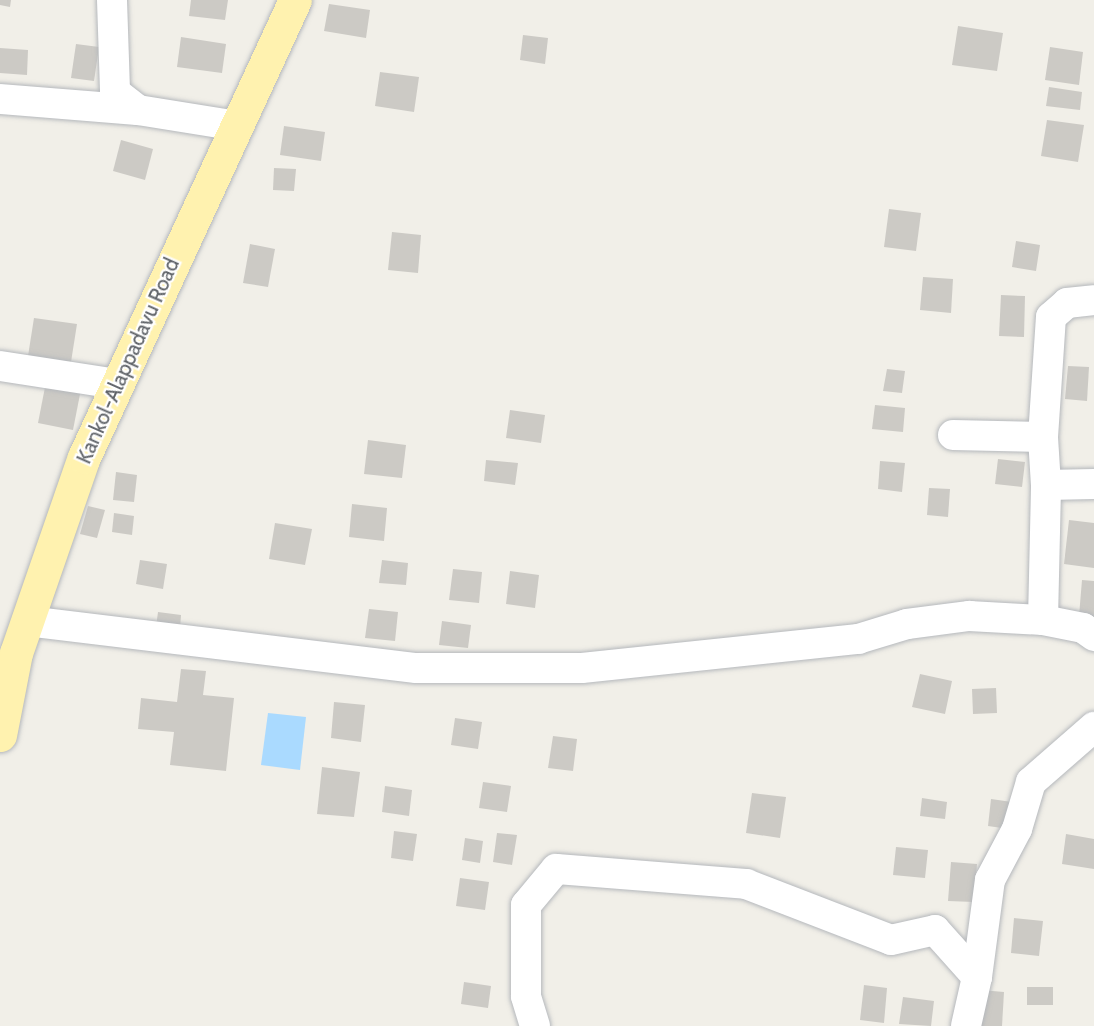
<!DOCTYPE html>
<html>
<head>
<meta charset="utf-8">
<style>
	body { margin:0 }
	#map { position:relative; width:1094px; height:1026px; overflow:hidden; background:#f1efe8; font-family:Cabin,sans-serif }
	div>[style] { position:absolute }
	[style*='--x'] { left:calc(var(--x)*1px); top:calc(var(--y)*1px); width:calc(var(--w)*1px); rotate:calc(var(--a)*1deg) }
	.water>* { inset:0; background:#aadaff }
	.building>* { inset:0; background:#cccac5 }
	.roads { filter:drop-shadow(0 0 2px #b5b8bc) drop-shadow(0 0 2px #b5b8bc) }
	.minor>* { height:30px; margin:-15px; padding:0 15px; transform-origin:15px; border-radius:15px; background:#fff }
	.major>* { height:33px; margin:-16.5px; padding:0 16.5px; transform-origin:16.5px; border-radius:16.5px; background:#fff2af }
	span { translate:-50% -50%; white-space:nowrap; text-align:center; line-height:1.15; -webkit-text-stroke:4.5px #fff; paint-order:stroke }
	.street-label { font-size:21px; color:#5f6368 }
</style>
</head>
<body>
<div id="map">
	<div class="water">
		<i style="clip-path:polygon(268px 713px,306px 717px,300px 770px,261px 765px)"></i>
	</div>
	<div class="building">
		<i style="clip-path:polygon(0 0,11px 0,10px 7px,0 5px)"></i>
		<i style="clip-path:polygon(191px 0,228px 0,225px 20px,189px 16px)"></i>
		<i style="clip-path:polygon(329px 4px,370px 10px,366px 38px,324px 31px)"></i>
		<i style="clip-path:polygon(958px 26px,1003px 33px,997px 71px,952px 65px)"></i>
		<i style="clip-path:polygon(523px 35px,548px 38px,545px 64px,520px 60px)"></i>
		<i style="clip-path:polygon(181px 37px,226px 44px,222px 73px,177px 67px)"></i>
		<i style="clip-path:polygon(76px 44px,99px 47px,94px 81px,71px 78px)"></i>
		<i style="clip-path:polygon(1050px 47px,1083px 52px,1079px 85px,1045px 80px)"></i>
		<i style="clip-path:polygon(0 48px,28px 50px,27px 75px,0 73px)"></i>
		<i style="clip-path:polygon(380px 72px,419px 77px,414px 112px,375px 106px)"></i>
		<i style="clip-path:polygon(1049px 87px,1082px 92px,1080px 110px,1046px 106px)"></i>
		<i style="clip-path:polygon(1047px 120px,1084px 125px,1078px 162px,1041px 156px)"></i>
		<i style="clip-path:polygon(284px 126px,325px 132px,321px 161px,280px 155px)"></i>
		<i style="clip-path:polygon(121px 140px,153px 149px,145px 180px,113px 171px)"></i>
		<i style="clip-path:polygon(274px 168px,296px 169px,294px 191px,273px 190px)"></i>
		<i style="clip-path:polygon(889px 209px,921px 213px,916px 251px,884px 247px)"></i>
		<i style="clip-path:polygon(392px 232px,421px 235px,418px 273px,388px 270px)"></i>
		<i style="clip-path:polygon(1016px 241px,1040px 245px,1036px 271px,1012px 267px)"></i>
		<i style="clip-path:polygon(250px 244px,275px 249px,268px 287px,243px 283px)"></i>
		<i style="clip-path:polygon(923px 277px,953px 279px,951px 313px,920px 310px)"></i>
		<i style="clip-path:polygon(1001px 295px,1025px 296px,1024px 337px,999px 336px)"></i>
		<i style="clip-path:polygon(34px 318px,77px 324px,71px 362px,28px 356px)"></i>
		<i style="clip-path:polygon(1068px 366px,1089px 367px,1087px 401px,1065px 399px)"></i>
		<i style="clip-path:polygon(887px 369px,905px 371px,902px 393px,883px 391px)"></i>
		<i style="clip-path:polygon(46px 382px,81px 389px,73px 430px,38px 423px)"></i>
		<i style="clip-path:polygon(875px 405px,905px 408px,903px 432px,872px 429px)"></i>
		<i style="clip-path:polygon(510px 410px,545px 415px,541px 443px,506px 438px)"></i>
		<i style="clip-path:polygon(368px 440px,406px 445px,402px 478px,364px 474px)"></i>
		<i style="clip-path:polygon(998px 459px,1025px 462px,1022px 487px,995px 484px)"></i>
		<i style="clip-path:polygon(486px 460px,518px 463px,515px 485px,484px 481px)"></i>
		<i style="clip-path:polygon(880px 461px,905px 463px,902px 492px,878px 489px)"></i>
		<i style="clip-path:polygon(116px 472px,137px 475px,134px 502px,113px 500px)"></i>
		<i style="clip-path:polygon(929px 488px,950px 489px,948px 517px,927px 515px)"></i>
		<i style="clip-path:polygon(352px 504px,387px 508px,384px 541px,349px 537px)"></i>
		<i style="clip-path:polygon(88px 506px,105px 510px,97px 538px,80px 534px)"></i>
		<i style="clip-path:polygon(114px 513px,134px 516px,132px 535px,112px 532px)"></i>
		<i style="clip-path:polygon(1069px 520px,1094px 523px,1094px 568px,1064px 564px)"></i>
		<i style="clip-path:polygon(275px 523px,312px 529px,305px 565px,269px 559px)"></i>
		<i style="clip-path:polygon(140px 560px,167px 564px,163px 589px,136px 584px)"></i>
		<i style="clip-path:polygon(382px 560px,408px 563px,406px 585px,379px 583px)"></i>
		<i style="clip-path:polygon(453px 569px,482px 572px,479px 603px,449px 600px)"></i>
		<i style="clip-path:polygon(510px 571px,539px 575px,535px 608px,506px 604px)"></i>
		<i style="clip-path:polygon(1082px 580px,1094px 581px,1094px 617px,1079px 616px)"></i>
		<i style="clip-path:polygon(369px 609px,398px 612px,395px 641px,365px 638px)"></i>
		<i style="clip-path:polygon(158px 612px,181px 615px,180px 629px,156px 627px)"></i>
		<i style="clip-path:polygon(442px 621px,471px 625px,468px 648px,439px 645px)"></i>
		<i style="clip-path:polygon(181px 669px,206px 671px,203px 695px,234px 698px,226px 771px,170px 765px,174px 732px,138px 729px,141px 698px,177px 702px)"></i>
		<i style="clip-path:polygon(920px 674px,952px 681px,945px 714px,912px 707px)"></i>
		<i style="clip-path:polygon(996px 688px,997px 713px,973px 714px,972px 689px)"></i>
		<i style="clip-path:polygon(334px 702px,365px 705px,361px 742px,331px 738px)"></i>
		<i style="clip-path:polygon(455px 718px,482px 722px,478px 749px,451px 745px)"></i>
		<i style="clip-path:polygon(553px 736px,577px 739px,573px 771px,548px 768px)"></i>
		<i style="clip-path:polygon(322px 767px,360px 772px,354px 817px,317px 814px)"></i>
		<i style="clip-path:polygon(483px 782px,511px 786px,507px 812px,479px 808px)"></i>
		<i style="clip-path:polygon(385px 786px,412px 790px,409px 816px,382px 812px)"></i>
		<i style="clip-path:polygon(752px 793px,786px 797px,780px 838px,746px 833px)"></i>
		<i style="clip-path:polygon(922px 798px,947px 802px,945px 819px,920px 816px)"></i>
		<i style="clip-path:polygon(991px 799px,1012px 802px,1009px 829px,988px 826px)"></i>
		<i style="clip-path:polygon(394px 831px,417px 834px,413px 861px,391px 858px)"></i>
		<i style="clip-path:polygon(497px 833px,517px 835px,512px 865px,493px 862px)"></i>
		<i style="clip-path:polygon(1066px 834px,1094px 839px,1094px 869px,1062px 864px)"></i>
		<i style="clip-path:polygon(465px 838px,483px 841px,480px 863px,462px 860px)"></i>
		<i style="clip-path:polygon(896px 847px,928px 850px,925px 878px,893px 875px)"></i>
		<i style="clip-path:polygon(951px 862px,977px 864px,974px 902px,948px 901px)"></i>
		<i style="clip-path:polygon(460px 878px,489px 882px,485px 910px,456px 906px)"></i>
		<i style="clip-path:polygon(1014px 918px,1043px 921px,1039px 956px,1011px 953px)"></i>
		<i style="clip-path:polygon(464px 982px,491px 986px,488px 1008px,461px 1004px)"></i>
		<i style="clip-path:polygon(864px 985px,887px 988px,884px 1023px,860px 1020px)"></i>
		<i style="clip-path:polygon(1027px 987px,1053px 987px,1053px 1005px,1027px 1005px)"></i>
		<i style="clip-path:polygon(981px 990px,1004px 992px,1002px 1026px,979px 1026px)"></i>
		<i style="clip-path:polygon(903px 997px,934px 1001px,931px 1026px,899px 1024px)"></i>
	</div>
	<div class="roads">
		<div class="minor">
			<i style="--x:112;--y:0;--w:92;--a:88.1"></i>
			<i style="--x:115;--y:92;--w:29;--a:38"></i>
			<i style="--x:138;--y:110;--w:101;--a:9.1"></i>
			<i style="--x:0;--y:99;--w:138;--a:4.6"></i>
			<i style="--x:0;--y:366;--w:117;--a:8.8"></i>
			<i style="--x:953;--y:435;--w:90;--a:1.3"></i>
			<i style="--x:1046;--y:485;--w:48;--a:-93.6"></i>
			<i style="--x:1043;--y:437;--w:120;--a:-86.2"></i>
			<i style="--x:1051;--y:317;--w:21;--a:-41"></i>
			<i style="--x:1067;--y:303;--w:27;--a:-6"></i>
			<i style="--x:1043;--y:620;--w:41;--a:11.3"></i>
			<i style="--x:1083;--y:628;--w:14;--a:36"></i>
			<i style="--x:27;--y:621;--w:392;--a:6.9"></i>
			<i style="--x:416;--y:668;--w:166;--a:0"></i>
			<i style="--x:582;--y:668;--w:278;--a:-6"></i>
			<i style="--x:858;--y:639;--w:51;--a:-17"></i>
			<i style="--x:907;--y:624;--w:63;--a:-7.4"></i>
			<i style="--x:969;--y:616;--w:74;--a:3.1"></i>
			<i style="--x:1043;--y:620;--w:135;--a:-88.7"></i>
			<i style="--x:1046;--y:485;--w:48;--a:-1.2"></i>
			<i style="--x:977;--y:977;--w:98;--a:-82.4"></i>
			<i style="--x:990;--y:880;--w:58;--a:-62.1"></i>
			<i style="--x:1017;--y:829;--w:49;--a:-73.4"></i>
			<i style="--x:1031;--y:782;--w:84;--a:-41.1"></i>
			<i style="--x:535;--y:1026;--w:31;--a:-107"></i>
			<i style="--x:526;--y:996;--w:91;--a:-90"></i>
			<i style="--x:526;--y:905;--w:47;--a:-50.2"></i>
			<i style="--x:556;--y:869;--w:191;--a:4.5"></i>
			<i style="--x:746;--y:884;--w:155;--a:21.1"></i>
			<i style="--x:891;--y:940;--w:45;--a:-12.8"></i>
			<i style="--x:935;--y:930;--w:63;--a:48.2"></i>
			<i style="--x:977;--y:977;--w:50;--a:102.7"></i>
		</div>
		<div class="major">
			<i style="--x:0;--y:735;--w:84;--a:-79"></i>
			<i style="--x:16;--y:653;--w:207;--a:-70.9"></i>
			<i style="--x:84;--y:457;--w:503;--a:-65.22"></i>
		</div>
	</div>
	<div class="street-label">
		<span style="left:128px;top:361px;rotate:-66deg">Kankol-Alappadavu Road</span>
	</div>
</div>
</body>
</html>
